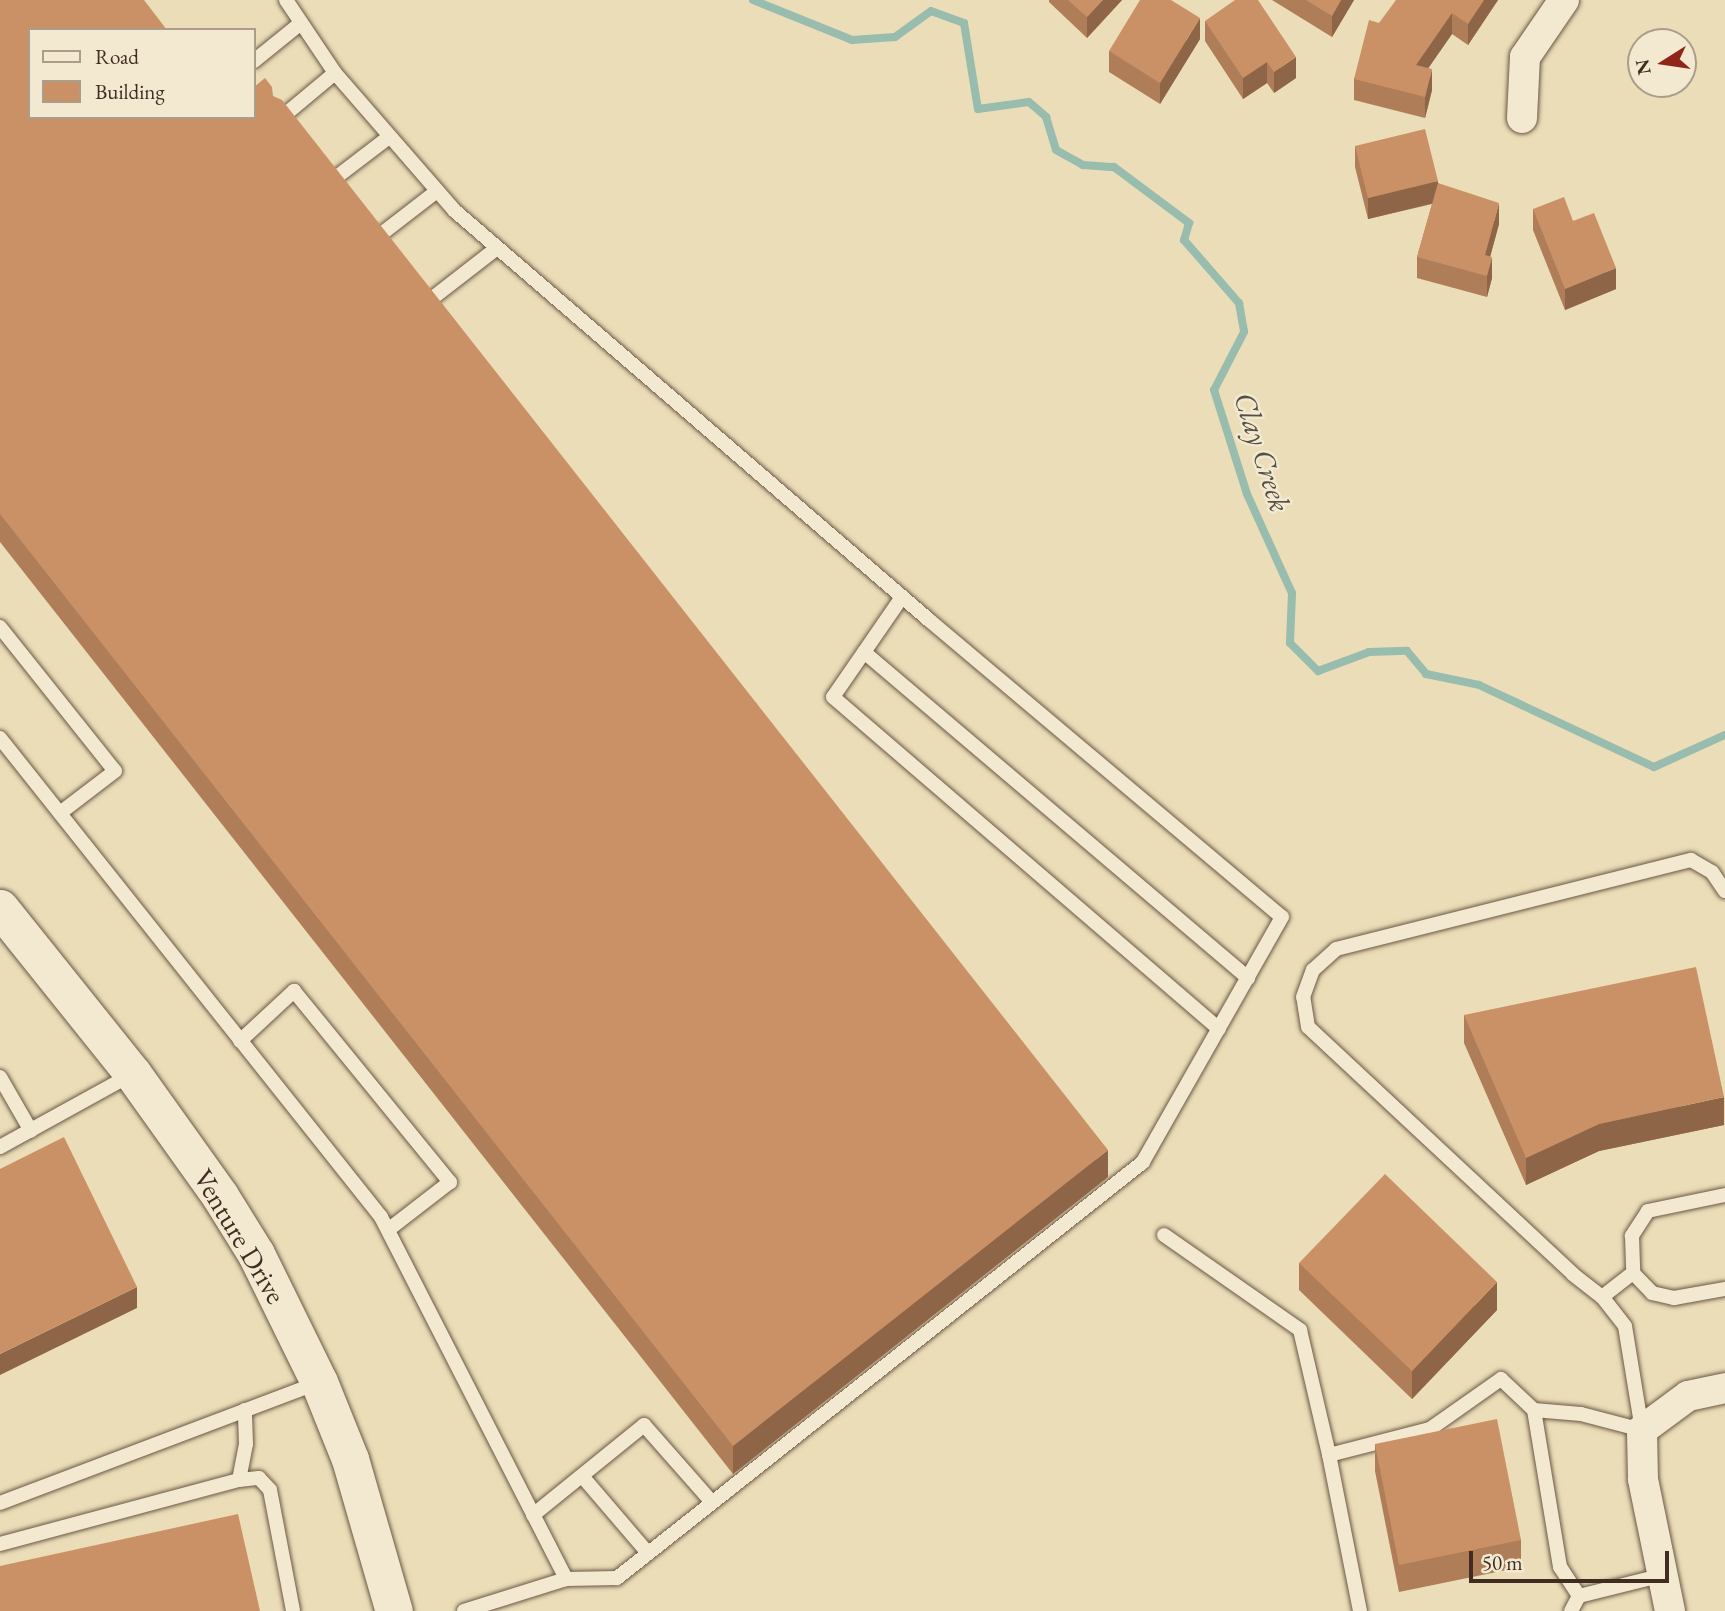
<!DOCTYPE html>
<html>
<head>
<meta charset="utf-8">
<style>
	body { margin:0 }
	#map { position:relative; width:1725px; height:1611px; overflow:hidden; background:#ebddb7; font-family:"EB Garamond",serif }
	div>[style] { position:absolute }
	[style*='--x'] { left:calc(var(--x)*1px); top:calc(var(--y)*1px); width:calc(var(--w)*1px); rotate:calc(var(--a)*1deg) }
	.stream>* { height:8px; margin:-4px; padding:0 4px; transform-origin:4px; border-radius:4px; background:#98bcad }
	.roads { filter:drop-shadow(0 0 2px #6b5846) drop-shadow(0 0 2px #6b5846) }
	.service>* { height:14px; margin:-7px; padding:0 7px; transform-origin:7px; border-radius:7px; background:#f2e9d0 }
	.minor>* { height:30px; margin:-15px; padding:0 15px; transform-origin:15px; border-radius:15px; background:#f2e9d0 }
	.tertiary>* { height:37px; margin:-18.5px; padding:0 18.5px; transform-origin:18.5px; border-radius:18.5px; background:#f2e9d0 }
	.wall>* { inset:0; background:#af7d58 }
	.shaded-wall>* { inset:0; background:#8e6647 }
	.building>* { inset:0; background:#cb9166 }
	span { translate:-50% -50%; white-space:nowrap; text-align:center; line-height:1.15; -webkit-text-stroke:5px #f2e9d0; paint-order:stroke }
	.street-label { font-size:28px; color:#402c21 }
	.water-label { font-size:30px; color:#565044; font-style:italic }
	.legend { position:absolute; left:28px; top:28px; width:228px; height:91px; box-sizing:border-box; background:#f2e9d0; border:2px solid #ab9d8a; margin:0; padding:9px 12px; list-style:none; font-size:21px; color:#402c21 }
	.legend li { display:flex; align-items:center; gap:14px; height:35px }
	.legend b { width:35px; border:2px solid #ab9d8a }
	.north { position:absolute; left:1627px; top:28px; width:70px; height:70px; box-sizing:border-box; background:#f2e9d0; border:2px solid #ab9d8a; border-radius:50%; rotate:258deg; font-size:19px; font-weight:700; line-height:28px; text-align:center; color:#402c21 }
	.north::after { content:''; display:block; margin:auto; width:24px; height:32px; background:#8f2418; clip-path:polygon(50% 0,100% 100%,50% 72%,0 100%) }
	.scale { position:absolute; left:1469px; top:1551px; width:200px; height:32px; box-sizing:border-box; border:4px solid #402c21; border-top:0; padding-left:9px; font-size:21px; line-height:24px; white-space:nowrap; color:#402c21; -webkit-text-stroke:5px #f2e9d0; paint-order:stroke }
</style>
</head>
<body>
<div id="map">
	<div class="stream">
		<i style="--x:753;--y:0;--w:107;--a:22"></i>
		<i style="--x:852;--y:40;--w:43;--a:-4"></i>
		<i style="--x:895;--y:37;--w:44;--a:-35.8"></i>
		<i style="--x:931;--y:11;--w:35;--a:20"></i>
		<i style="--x:964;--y:23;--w:87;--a:80.8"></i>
		<i style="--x:978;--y:109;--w:51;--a:-7.8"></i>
		<i style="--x:1029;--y:102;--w:23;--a:41"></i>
		<i style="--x:1046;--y:117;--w:34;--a:73"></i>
		<i style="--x:1056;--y:150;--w:31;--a:29"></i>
		<i style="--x:1083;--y:165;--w:31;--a:4"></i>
		<i style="--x:1114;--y:167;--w:94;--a:36.7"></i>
		<i style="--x:1189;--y:223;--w:18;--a:106"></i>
		<i style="--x:1184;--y:240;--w:84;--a:48.9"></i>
		<i style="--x:1239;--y:303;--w:29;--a:80"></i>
		<i style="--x:1244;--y:332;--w:65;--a:117.3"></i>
		<i style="--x:1214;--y:390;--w:109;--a:72.4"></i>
		<i style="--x:1247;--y:494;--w:109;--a:65.6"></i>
		<i style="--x:1292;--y:593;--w:50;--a:92.3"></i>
		<i style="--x:1290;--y:643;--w:40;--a:45"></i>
		<i style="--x:1318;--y:671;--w:54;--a:-20.4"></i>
		<i style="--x:1369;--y:652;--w:38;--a:-2"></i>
		<i style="--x:1407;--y:651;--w:30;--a:50"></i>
		<i style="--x:1426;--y:674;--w:54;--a:11.7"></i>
		<i style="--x:1479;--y:685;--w:193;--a:25.1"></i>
		<i style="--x:1654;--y:767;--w:78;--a:-24.3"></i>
	</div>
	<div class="roads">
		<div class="service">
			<i style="--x:286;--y:0;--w:88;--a:56.1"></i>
			<i style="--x:335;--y:73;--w:183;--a:49"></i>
			<i style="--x:455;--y:211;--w:626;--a:40.79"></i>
			<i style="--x:929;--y:620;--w:461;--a:40.1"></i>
			<i style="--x:1282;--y:917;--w:282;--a:119.6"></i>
			<i style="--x:1143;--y:1162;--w:671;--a:141.66"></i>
			<i style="--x:617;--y:1578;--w:51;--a:178.9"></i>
			<i style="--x:566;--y:1579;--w:107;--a:162.6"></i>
			<i style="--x:254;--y:61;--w:60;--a:-39"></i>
			<i style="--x:281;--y:118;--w:70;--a:-39.8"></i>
			<i style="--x:334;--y:179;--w:69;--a:-37.4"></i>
			<i style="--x:380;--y:235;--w:72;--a:-37.7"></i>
			<i style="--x:430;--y:300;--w:85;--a:-37.8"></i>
			<i style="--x:902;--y:597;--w:121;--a:124.6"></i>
			<i style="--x:833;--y:697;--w:509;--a:40.7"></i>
			<i style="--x:0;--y:627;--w:184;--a:51.4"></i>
			<i style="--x:115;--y:771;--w:69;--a:142.6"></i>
			<i style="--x:864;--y:652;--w:504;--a:40.33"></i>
			<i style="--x:0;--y:738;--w:612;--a:51.5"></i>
			<i style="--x:381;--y:1217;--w:407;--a:62.9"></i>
			<i style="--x:240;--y:1041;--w:74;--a:-42.8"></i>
			<i style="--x:294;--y:991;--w:247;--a:50.8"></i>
			<i style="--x:450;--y:1182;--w:78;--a:142.3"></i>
			<i style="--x:0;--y:1077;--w:62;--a:60.1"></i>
			<i style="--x:0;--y:1147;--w:151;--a:-28.9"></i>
			<i style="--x:1725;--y:1195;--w:79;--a:168.3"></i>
			<i style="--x:1648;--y:1211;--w:30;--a:123"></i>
			<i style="--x:1632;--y:1236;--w:37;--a:88"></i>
			<i style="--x:1633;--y:1273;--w:28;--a:46"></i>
			<i style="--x:1652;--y:1293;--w:23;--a:13"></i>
			<i style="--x:1674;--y:1298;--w:52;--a:-10"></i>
			<i style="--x:1164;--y:1235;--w:166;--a:34.9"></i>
			<i style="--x:1300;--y:1330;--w:128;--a:76.9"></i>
			<i style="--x:1602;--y:1297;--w:39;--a:-38"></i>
			<i style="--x:582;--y:1476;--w:101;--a:49.4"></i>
			<i style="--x:239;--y:1480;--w:37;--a:-79"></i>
			<i style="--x:246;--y:1444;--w:34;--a:-92"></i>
			<i style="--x:0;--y:1503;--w:340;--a:-20.7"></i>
			<i style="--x:533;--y:1515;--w:143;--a:-39"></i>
			<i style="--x:644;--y:1425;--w:103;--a:48.6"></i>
			<i style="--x:0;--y:1544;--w:247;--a:-15"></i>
			<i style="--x:239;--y:1480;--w:20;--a:-6"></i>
			<i style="--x:259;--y:1478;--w:16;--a:47"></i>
			<i style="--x:270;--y:1490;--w:123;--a:79.2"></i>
			<i style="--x:1579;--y:1596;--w:35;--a:-123"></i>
			<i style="--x:1560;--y:1567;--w:159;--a:-99.4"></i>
			<i style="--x:1534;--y:1410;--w:47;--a:4.9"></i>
			<i style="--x:1581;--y:1414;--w:63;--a:14.7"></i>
			<i style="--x:1642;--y:1430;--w:105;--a:-99.3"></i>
			<i style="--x:1625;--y:1326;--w:37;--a:-128"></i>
			<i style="--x:1602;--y:1297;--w:37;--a:-142"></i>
			<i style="--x:1573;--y:1274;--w:362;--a:-137"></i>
			<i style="--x:1308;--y:1027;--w:30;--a:-99"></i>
			<i style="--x:1303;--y:997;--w:29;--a:-70"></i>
			<i style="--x:1313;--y:970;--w:31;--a:-42"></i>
			<i style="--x:1336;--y:949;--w:366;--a:-14.1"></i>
			<i style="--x:1691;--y:860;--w:24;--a:30"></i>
			<i style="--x:1712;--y:872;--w:23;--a:56"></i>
			<i style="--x:1360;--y:1611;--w:159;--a:-101.2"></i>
			<i style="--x:1329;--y:1455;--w:104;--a:-14.4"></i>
			<i style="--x:1430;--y:1429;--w:87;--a:-35.2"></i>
			<i style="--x:1501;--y:1379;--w:45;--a:43.2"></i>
			<i style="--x:1571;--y:1611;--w:17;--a:-62"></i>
			<i style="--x:1579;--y:1596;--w:87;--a:-14"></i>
		</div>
		<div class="minor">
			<i style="--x:1522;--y:118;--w:61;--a:-87.2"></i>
			<i style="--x:1525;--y:57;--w:69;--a:-55.6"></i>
			<i style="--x:1670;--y:1611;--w:135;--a:-101.6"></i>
			<i style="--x:1643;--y:1479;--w:49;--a:-91.2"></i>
			<i style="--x:1642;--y:1430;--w:57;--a:-36.5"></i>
			<i style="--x:1688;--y:1396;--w:38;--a:-12"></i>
		</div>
		<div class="tertiary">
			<i style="--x:0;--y:908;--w:213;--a:51.3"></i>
			<i style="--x:133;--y:1074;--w:150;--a:54.5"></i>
			<i style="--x:220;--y:1196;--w:68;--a:58.2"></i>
			<i style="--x:256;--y:1254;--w:143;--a:63.8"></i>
			<i style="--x:319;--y:1382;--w:83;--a:68.1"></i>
			<i style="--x:350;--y:1459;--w:158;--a:73.9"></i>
		</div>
	</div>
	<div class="wall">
		<i style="clip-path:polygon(0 0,30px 30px,254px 117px,273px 96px,1108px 1177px,733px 1474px,0 542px)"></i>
		<i style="clip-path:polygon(1049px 0,1122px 0,1087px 38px,1049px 2px)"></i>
		<i style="clip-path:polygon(1272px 0,1354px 0,1332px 37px)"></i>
		<i style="clip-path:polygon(1396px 0,1498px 0,1468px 45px,1452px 34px,1428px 68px,1432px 90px,1425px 118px,1354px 100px,1354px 79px)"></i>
		<i style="clip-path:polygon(1205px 21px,1296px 78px,1274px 93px,1267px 83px,1243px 99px,1205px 41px)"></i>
		<i style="clip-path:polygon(1200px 39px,1160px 104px,1109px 72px,1109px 51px)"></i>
		<i style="clip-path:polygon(1355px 146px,1438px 183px,1499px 224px,1490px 256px,1492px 278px,1487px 297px,1417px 278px,1417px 257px,1432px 204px,1368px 219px,1355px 167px)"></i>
		<i style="clip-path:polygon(1533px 209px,1573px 221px,1616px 289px,1565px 310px,1533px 230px)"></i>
		<i style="clip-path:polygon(1464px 1015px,1724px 1125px,1599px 1151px,1526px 1185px,1464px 1043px)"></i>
		<i style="clip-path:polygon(1299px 1263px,1497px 1310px,1412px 1399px,1299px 1290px)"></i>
		<i style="clip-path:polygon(1375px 1444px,1521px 1540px,1521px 1567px,1399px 1592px,1375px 1471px)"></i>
	</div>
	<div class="shaded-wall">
		<i style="clip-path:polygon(1103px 0,1122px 0,1087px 38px,1087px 17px)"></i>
		<i style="clip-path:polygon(1341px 0,1354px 0,1332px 37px,1332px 16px)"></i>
		<i style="clip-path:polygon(1484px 0,1498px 0,1468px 45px,1468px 24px)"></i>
		<i style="clip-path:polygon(1452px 13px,1452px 34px,1416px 86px,1416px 65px)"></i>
		<i style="clip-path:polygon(1200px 18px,1200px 39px,1160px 104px,1160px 83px)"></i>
		<i style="clip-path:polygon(1296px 57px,1296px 78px,1274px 93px,1274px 72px)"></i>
		<i style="clip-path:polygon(1267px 62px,1267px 83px,1243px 99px,1243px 78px)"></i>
		<i style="clip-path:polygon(1432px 69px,1432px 90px,1425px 118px,1425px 97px)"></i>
		<i style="clip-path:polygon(1438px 181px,1438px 202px,1368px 219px,1368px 198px)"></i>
		<i style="clip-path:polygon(1499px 203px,1499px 224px,1485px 276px,1485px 255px)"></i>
		<i style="clip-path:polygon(1492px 257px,1492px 278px,1487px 297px,1487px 276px)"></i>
		<i style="clip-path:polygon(1616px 268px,1616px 289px,1565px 310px,1565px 289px)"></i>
		<i style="clip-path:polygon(1724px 1097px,1724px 1125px,1599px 1151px,1526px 1185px,1526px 1158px,1599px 1124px)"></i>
		<i style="clip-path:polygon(1108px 1150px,1108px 1177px,733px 1474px,733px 1446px)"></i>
		<i style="clip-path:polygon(1497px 1282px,1497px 1310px,1412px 1399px,1412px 1371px)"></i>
		<i style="clip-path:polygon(137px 1287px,137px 1308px,0 1375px,0 1354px)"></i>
	</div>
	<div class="building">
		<i style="clip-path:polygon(0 0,144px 0,167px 30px,30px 30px,30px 117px,254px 117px,254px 87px,265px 78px,272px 87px,273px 96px,282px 100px,1108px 1150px,733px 1446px,0 514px)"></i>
		<i style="clip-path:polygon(1068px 0,1103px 0,1087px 17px)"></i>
		<i style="clip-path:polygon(1140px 0,1171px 0,1200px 18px,1160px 83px,1109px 51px)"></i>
		<i style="clip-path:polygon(1235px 0,1258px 0,1296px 57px,1274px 72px,1267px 62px,1243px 78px,1205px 21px)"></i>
		<i style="clip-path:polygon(1306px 0,1341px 0,1332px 16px)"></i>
		<i style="clip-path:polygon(1396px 0,1484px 0,1468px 24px,1452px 13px,1416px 65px,1432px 69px,1425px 97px,1354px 79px,1369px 20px,1379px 23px)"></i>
		<i style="clip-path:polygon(1425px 129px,1438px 181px,1368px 198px,1355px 146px)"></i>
		<i style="clip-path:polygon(1438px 183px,1499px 203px,1485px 255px,1492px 257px,1487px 276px,1417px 257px)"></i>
		<i style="clip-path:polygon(1564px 197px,1573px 221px,1594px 213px,1616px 268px,1565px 289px,1533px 209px)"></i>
		<i style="clip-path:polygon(1696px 967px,1724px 1097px,1599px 1124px,1526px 1158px,1464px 1015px)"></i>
		<i style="clip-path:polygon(64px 1137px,137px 1287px,0 1354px,0 1169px)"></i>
		<i style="clip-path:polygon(1385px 1174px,1497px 1282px,1412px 1371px,1299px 1263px)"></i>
		<i style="clip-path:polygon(1497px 1419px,1521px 1540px,1399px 1565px,1375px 1444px)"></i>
		<i style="clip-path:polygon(238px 1514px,260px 1611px,0 1611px,0 1566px)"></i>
	</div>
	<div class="street-label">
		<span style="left:240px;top:1236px;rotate:59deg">Venture Drive</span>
	</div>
	<div class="water-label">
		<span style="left:1262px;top:452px;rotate:72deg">Clay Creek</span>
	</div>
	<ul class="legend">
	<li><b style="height:9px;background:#f2e9d0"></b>Road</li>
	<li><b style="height:19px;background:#cb9166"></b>Building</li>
	</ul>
	<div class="north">N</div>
	<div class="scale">50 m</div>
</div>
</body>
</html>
